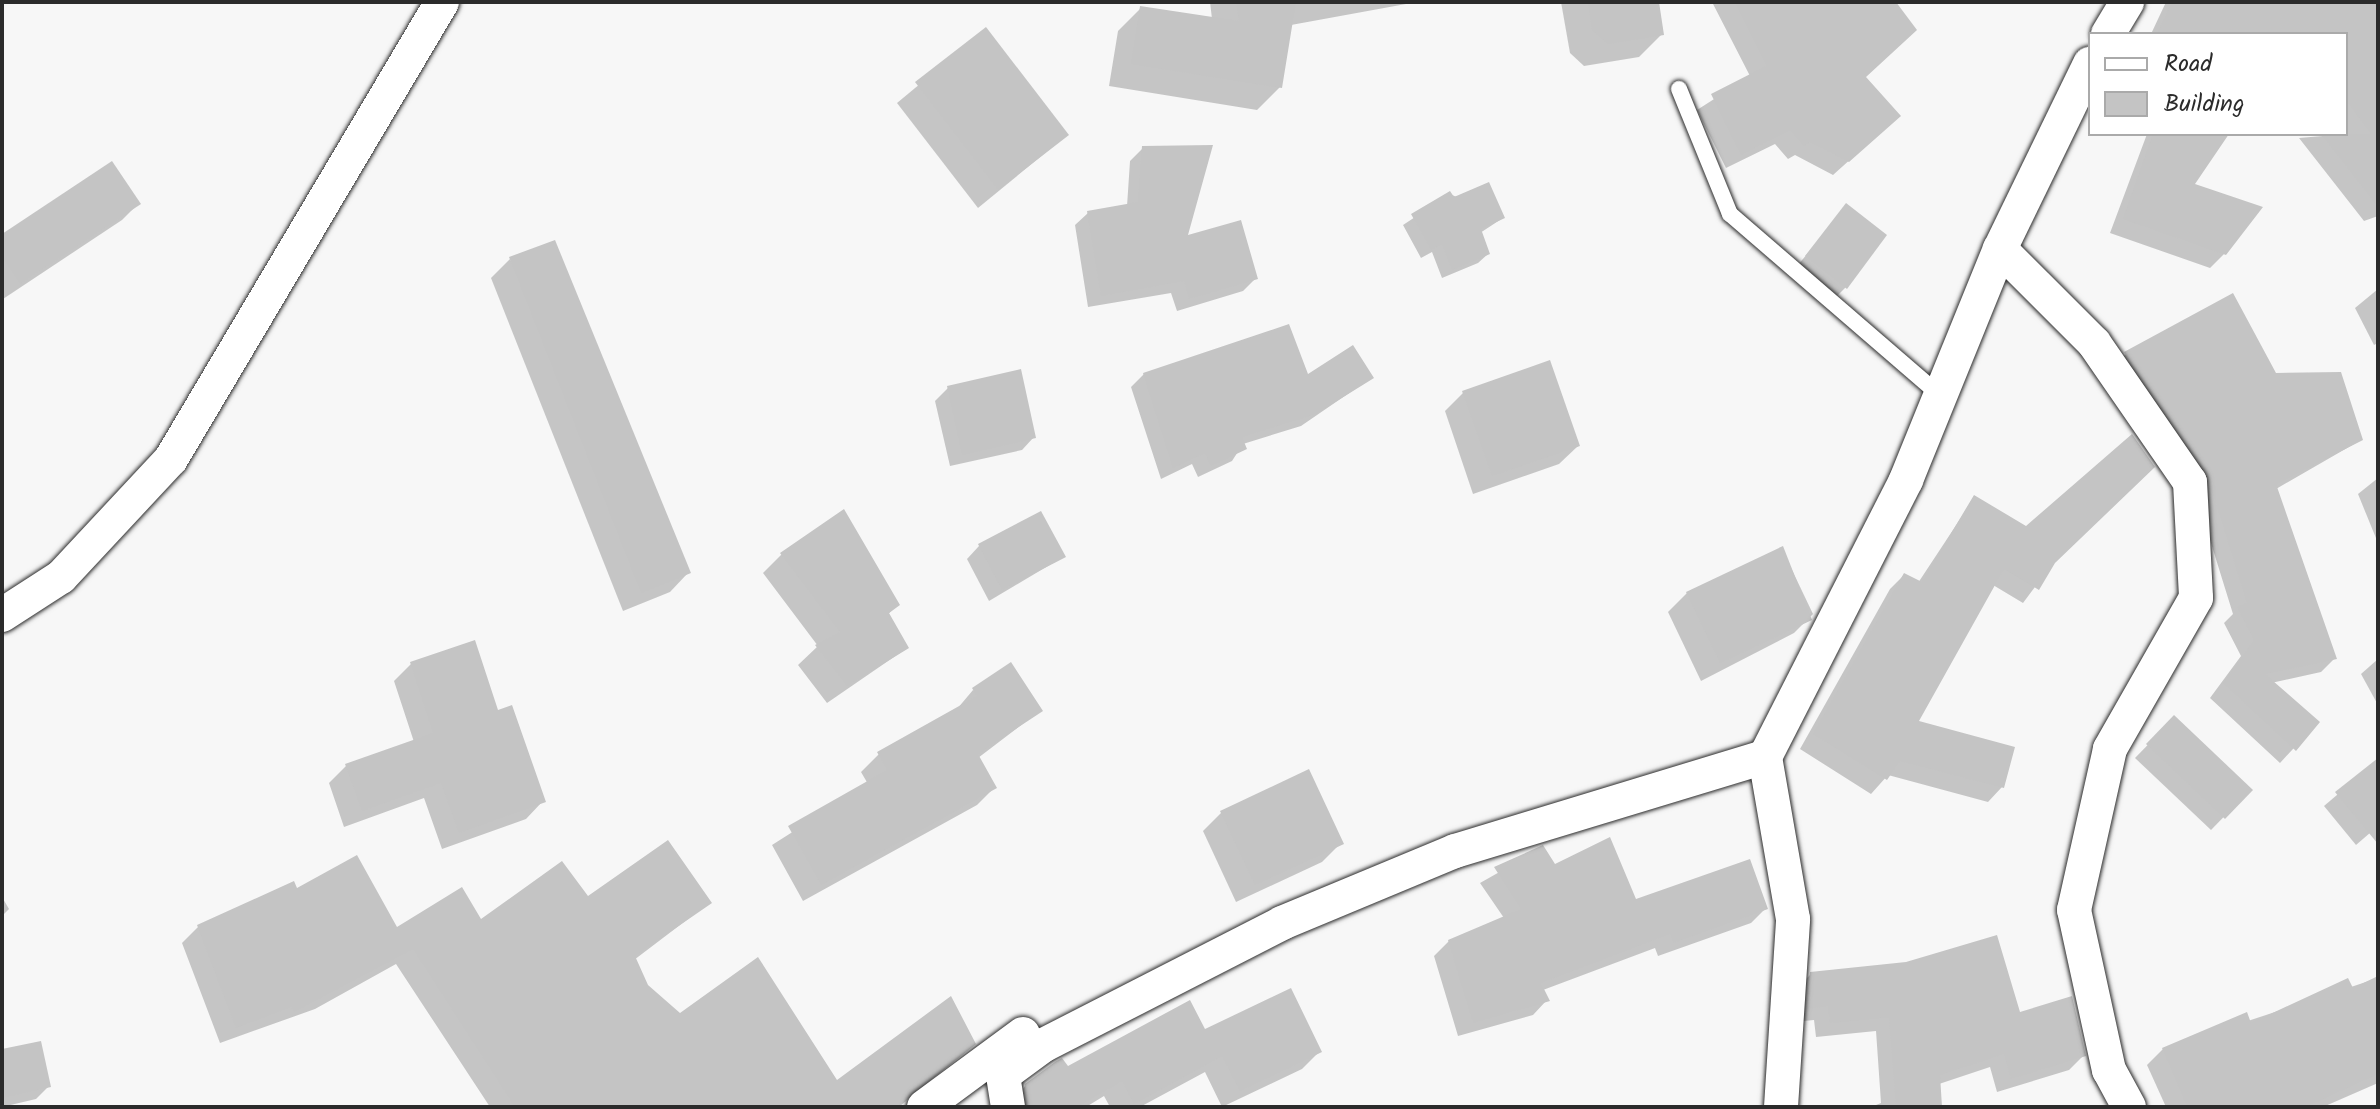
<!DOCTYPE html>
<html>
<head>
<meta charset="utf-8">
<style>
	body { margin:0 }
	#map { position:relative; width:2380px; height:1109px; overflow:hidden; background:#f7f7f7; font-family:Kalam,sans-serif }
	div>[style] { position:absolute }
	[style*='--x'] { left:calc(var(--x)*1px); top:calc(var(--y)*1px); width:calc(var(--w)*1px); rotate:calc(var(--a)*1deg) }
	.shadow>* { inset:0; background:#0003 }
	.building>* { inset:0; background:#c4c4c4 }
	.roads { filter:drop-shadow(0 0 2px #2b2b2b) drop-shadow(0 0 2px #2b2b2b) }
	.lane>* { height:16px; margin:-8px; padding:0 8px; transform-origin:8px; border-radius:8px; background:#fff }
	.street>* { height:34px; margin:-17px; padding:0 17px; transform-origin:17px; border-radius:17px; background:#fff }
	span { translate:-50% -50%; white-space:nowrap; text-align:center; line-height:1.15; -webkit-text-stroke:7px #fff; paint-order:stroke }
	.frame { position:absolute; inset:0; border:4px solid #2b2b2b; pointer-events:none }
	.legend { position:absolute; left:2088px; top:32px; width:260px; height:104px; box-sizing:border-box; background:#fff; border:2px solid #aaa; margin:0; padding:10px 14px; list-style:none; font-size:24px; color:#2b2b2b }
	.legend li { display:flex; align-items:center; gap:16px; height:40px }
	.legend b { width:40px; border:2px solid #aaa }
</style>
</head>
<body>
<div id="map">
	<div class="shadow">
		<i style="clip-path:polygon(1210px 2px,1417px 2px,1291px 25px,1280px 87px,1257px 110px,1109px 86px,1118px 31px,1141px 8px,1212px 19px)"></i>
		<i style="clip-path:polygon(1561px 2px,1657px 2px,1662px 34px,1639px 57px,1584px 66px,1570px 53px)"></i>
		<i style="clip-path:polygon(1712px 2px,1893px 2px,1864px 77px,1883px 130px,1833px 175px,1795px 155px,1788px 159px,1775px 144px,1726px 168px,1697px 110px,1750px 76px)"></i>
		<i style="clip-path:polygon(2166px 2px,2378px 2px,2378px 216px,2364px 221px,2299px 138px,2346px 134px,2346px 34px,2151px 34px)"></i>
		<i style="clip-path:polygon(985px 30px,1067px 135px,978px 208px,897px 103px)"></i>
		<i style="clip-path:polygon(2147px 134px,2227px 134px,2192px 185px,2224px 254px,2210px 268px,2110px 233px)"></i>
		<i style="clip-path:polygon(1143px 148px,1185px 238px,1256px 278px,1243px 291px,1177px 311px,1171px 293px,1088px 307px,1075px 225px,1088px 213px,1127px 206px,1130px 161px)"></i>
		<i style="clip-path:polygon(1450px 194px,1503px 218px,1480px 233px,1488px 254px,1478px 263px,1442px 278px,1432px 252px,1421px 258px,1403px 225px)"></i>
		<i style="clip-path:polygon(138px 204px,122px 220px,3px 299px,2px 237px)"></i>
		<i style="clip-path:polygon(1846px 206px,1846px 287px,1833px 300px,1794px 270px)"></i>
		<i style="clip-path:polygon(510px 259px,688px 573px,670px 592px,623px 611px,491px 278px)"></i>
		<i style="clip-path:polygon(2378px 289px,2378px 343px,2374px 345px,2355px 308px)"></i>
		<i style="clip-path:polygon(2126px 354px,2275px 375px,2361px 440px,2276px 489px,2334px 659px,2321px 672px,2271px 683px,2318px 722px,2280px 763px,2210px 698px,2241px 656px,2224px 623px,2233px 614px,2193px 485px,2112px 367px)"></i>
		<i style="clip-path:polygon(1144px 374px,1307px 377px,1371px 378px,1301px 426px,1243px 444px,1232px 461px,1198px 477px,1192px 464px,1161px 479px,1131px 387px)"></i>
		<i style="clip-path:polygon(948px 388px,1034px 437px,1022px 450px,950px 466px,935px 401px)"></i>
		<i style="clip-path:polygon(1463px 393px,1578px 446px,1559px 464px,1473px 494px,1445px 411px)"></i>
		<i style="clip-path:polygon(2378px 478px,2378px 543px,2358px 494px)"></i>
		<i style="clip-path:polygon(1974px 498px,2026px 528px,2052px 564px,2023px 603px,1993px 585px,1916px 723px,2002px 787px,1988px 802px,1888px 775px,1871px 794px,1800px 749px,1890px 589px,1904px 575px,1918px 583px)"></i>
		<i style="clip-path:polygon(979px 546px,1063px 557px,989px 601px,967px 559px)"></i>
		<i style="clip-path:polygon(1782px 549px,1813px 614px,1794px 633px,1701px 681px,1668px 612px,1687px 593px)"></i>
		<i style="clip-path:polygon(782px 554px,898px 605px,887px 615px,907px 648px,827px 703px,798px 665px,818px 646px,763px 573px)"></i>
		<i style="clip-path:polygon(2378px 659px,2378px 705px,2361px 674px)"></i>
		<i style="clip-path:polygon(411px 664px,496px 713px,543px 801px,526px 819px,442px 849px,424px 798px,344px 827px,329px 783px,346px 766px,414px 742px,394px 681px)"></i>
		<i style="clip-path:polygon(973px 690px,1041px 710px,978px 758px,995px 787px,977px 805px,803px 901px,772px 845px,868px 784px,861px 772px,879px 754px,957px 709px)"></i>
		<i style="clip-path:polygon(2174px 718px,2250px 790px,2211px 830px,2135px 758px)"></i>
		<i style="clip-path:polygon(2378px 760px,2378px 826px,2356px 845px,2324px 806px)"></i>
		<i style="clip-path:polygon(1222px 812px,1341px 843px,1322px 862px,1236px 902px,1203px 831px)"></i>
		<i style="clip-path:polygon(1542px 848px,1554px 866px,1634px 901px,1766px 908px,1751px 923px,1658px 956px,1655px 948px,1543px 990px,1547px 1000px,1533px 1015px,1458px 1036px,1434px 956px,1449px 941px,1504px 918px,1480px 883px)"></i>
		<i style="clip-path:polygon(296px 891px,396px 930px,481px 922px,587px 899px,709px 903px,634px 960px,647px 986px,680px 1015px,837px 1082px,974px 1043px,899px 1107px,490px 1107px,396px 964px,315px 1009px,220px 1043px,182px 943px,198px 927px)"></i>
		<i style="clip-path:polygon(2px 897px,9px 909px,2px 916px)"></i>
		<i style="clip-path:polygon(1811px 974px,2018px 1014px,2083px 1056px,2069px 1070px,1997px 1092px,1990px 1067px,1939px 1084px,1940px 1107px,1871px 1107px,1881px 1103px,1876px 1031px,1816px 1037px,1814px 1020px,1794px 1022px,1796px 989px)"></i>
		<i style="clip-path:polygon(2378px 978px,2378px 1083px,2323px 1107px,2166px 1107px,2147px 1065px,2163px 1049px)"></i>
		<i style="clip-path:polygon(1205px 1031px,1319px 1052px,1302px 1069px,1222px 1107px,1205px 1072px,1140px 1107px,1110px 1107px,1104px 1096px,1086px 1107px,1008px 1107px,1026px 1085px,1067px 1069px)"></i>
		<i style="clip-path:polygon(2px 1051px,48px 1087px,36px 1099px,2px 1107px)"></i>
	</div>
	<div class="building">
		<i style="clip-path:polygon(1236px 2px,1296px 2px,1282px 88px,1131px 64px,1140px 6px,1239px 21px)"></i>
		<i style="clip-path:polygon(1588px 2px,1659px 2px,1664px 35px,1608px 44px,1592px 30px)"></i>
		<i style="clip-path:polygon(1734px 2px,1896px 2px,1917px 30px,1866px 77px,1901px 116px,1849px 162px,1810px 142px,1804px 146px,1790px 130px,1741px 155px,1711px 94px,1766px 66px)"></i>
		<i style="clip-path:polygon(2172px 2px,2378px 2px,2378px 207px,2321px 134px,2371px 134px,2346px 100px,2346px 34px,2157px 34px)"></i>
		<i style="clip-path:polygon(986px 27px,1069px 135px,998px 190px,915px 82px)"></i>
		<i style="clip-path:polygon(2153px 134px,2229px 134px,2195px 184px,2263px 207px,2226px 255px,2123px 219px)"></i>
		<i style="clip-path:polygon(1213px 145px,1188px 235px,1241px 220px,1258px 279px,1189px 299px,1184px 281px,1101px 296px,1087px 211px,1138px 202px,1142px 146px)"></i>
		<i style="clip-path:polygon(112px 161px,141px 204px,20px 284px,2px 257px,2px 234px)"></i>
		<i style="clip-path:polygon(1489px 182px,1505px 218px,1481px 229px,1490px 254px,1452px 270px,1442px 244px,1431px 250px,1411px 214px,1450px 191px,1454px 197px)"></i>
		<i style="clip-path:polygon(1846px 203px,1887px 235px,1847px 289px,1805px 256px)"></i>
		<i style="clip-path:polygon(555px 240px,691px 573px,641px 593px,509px 257px)"></i>
		<i style="clip-path:polygon(2233px 293px,2276px 373px,2341px 372px,2363px 440px,2276px 484px,2337px 659px,2265px 674px,2320px 722px,2296px 751px,2223px 683px,2254px 640px,2237px 607px,2247px 603px,2206px 471px,2124px 352px)"></i>
		<i style="clip-path:polygon(1289px 324px,1308px 374px,1353px 345px,1374px 378px,1316px 414px,1242px 437px,1247px 449px,1211px 466px,1205px 453px,1173px 468px,1143px 373px)"></i>
		<i style="clip-path:polygon(1550px 360px,1580px 446px,1492px 476px,1462px 391px)"></i>
		<i style="clip-path:polygon(1021px 369px,1036px 438px,962px 455px,947px 386px)"></i>
		<i style="clip-path:polygon(2132px 434px,2155px 467px,2055px 563px,2039px 590px,2004px 569px,1919px 721px,2015px 747px,2004px 788px,1900px 761px,1887px 780px,1813px 734px,1904px 573px,1922px 582px,1974px 495px,2026px 526px)"></i>
		<i style="clip-path:polygon(844px 509px,900px 605px,889px 613px,909px 648px,847px 686px,815px 645px,840px 632px,780px 553px)"></i>
		<i style="clip-path:polygon(1041px 511px,1066px 557px,1002px 590px,978px 544px)"></i>
		<i style="clip-path:polygon(1783px 546px,1812px 620px,1720px 663px,1686px 592px)"></i>
		<i style="clip-path:polygon(475px 640px,498px 710px,512px 705px,546px 802px,459px 833px,441px 783px,362px 811px,345px 764px,433px 733px,410px 662px)"></i>
		<i style="clip-path:polygon(1011px 662px,1043px 711px,978px 754px,997px 788px,821px 885px,788px 826px,887px 770px,877px 752px,977px 696px,972px 688px)"></i>
		<i style="clip-path:polygon(2174px 715px,2253px 790px,2225px 819px,2146px 744px)"></i>
		<i style="clip-path:polygon(2378px 758px,2378px 844px,2335px 792px)"></i>
		<i style="clip-path:polygon(1309px 769px,1344px 844px,1255px 885px,1220px 811px)"></i>
		<i style="clip-path:polygon(1610px 837px,1636px 899px,1750px 859px,1768px 909px,1673px 943px,1670px 934px,1541px 983px,1550px 1001px,1473px 1023px,1448px 940px,1521px 909px,1494px 867px,1543px 845px,1555px 864px)"></i>
		<i style="clip-path:polygon(668px 840px,712px 903px,635px 956px,648px 985px,680px 1013px,758px 957px,837px 1080px,951px 996px,976px 1044px,897px 1107px,515px 1107px,413px 949px,294px 1012px,291px 1007px,236px 1028px,197px 925px,294px 881px,297px 888px,357px 855px,397px 927px,462px 887px,481px 919px,562px 861px,588px 896px)"></i>
		<i style="clip-path:polygon(1997px 935px,2020px 1012px,2072px 996px,2086px 1056px,2011px 1079px,2004px 1054px,1940px 1075px,1942px 1107px,1896px 1107px,1889px 1017px,1830px 1023px,1828px 1006px,1807px 1009px,1810px 972px,1906px 962px)"></i>
		<i style="clip-path:polygon(2378px 976px,2378px 1074px,2306px 1107px,2187px 1107px,2162px 1048px,2247px 1012px,2251px 1023px,2348px 978px,2353px 988px)"></i>
		<i style="clip-path:polygon(1291px 988px,1322px 1052px,1240px 1091px,1222px 1056px,1134px 1104px,1122px 1081px,1077px 1107px,1028px 1107px,1025px 1084px,1055px 1062px,1062px 1058px,1068px 1066px,1190px 1000px,1205px 1029px)"></i>
		<i style="clip-path:polygon(41px 1041px,51px 1087px,2px 1098px,2px 1049px)"></i>
	</div>
	<div class="roads">
		<div class="lane">
			<i style="--x:1679;--y:89;--w:135;--a:67.8"></i>
			<i style="--x:1730;--y:214;--w:277;--a:40.8"></i>
		</div>
		<div class="street">
			<i style="--x:2108;--y:34;--w:37;--a:-59"></i>
			<i style="--x:2000;--y:249;--w:133;--a:45"></i>
			<i style="--x:2094;--y:343;--w:169;--a:55.4"></i>
			<i style="--x:2190;--y:482;--w:116;--a:87"></i>
			<i style="--x:2196;--y:598;--w:174;--a:119.7"></i>
			<i style="--x:2110;--y:749;--w:165;--a:102.6"></i>
			<i style="--x:2074;--y:910;--w:164;--a:77.7"></i>
			<i style="--x:2109;--y:1070;--w:42;--a:61.6"></i>
			<i style="--x:2;--y:615;--w:70;--a:-32.8"></i>
			<i style="--x:61;--y:577;--w:161;--a:-47"></i>
			<i style="--x:171;--y:459;--w:531;--a:-59.33"></i>
			<i style="--x:924;--y:1107;--w:123;--a:-36.4"></i>
			<i style="--x:1008;--y:1107;--w:32;--a:-99"></i>
			<i style="--x:1003;--y:1075;--w:51;--a:-36.2"></i>
			<i style="--x:1044;--y:1045;--w:267;--a:-27.1"></i>
			<i style="--x:1282;--y:923;--w:187;--a:-22.6"></i>
			<i style="--x:1455;--y:851;--w:324;--a:-16.9"></i>
			<i style="--x:1781;--y:1107;--w:188;--a:-86.3"></i>
			<i style="--x:1793;--y:919;--w:164;--a:-99.8"></i>
			<i style="--x:1765;--y:757;--w:311;--a:-63"></i>
			<i style="--x:1906;--y:480;--w:249;--a:-67.9"></i>
			<i style="--x:2000;--y:249;--w:206;--a:-64.1"></i>
		</div>
	</div>
	<div class="frame"></div>
	<ul class="legend">
	<li><b style="height:10px;background:#fff"></b>Road</li>
	<li><b style="height:22px;background:#c4c4c4"></b>Building</li>
	</ul>
</div>
</body>
</html>
